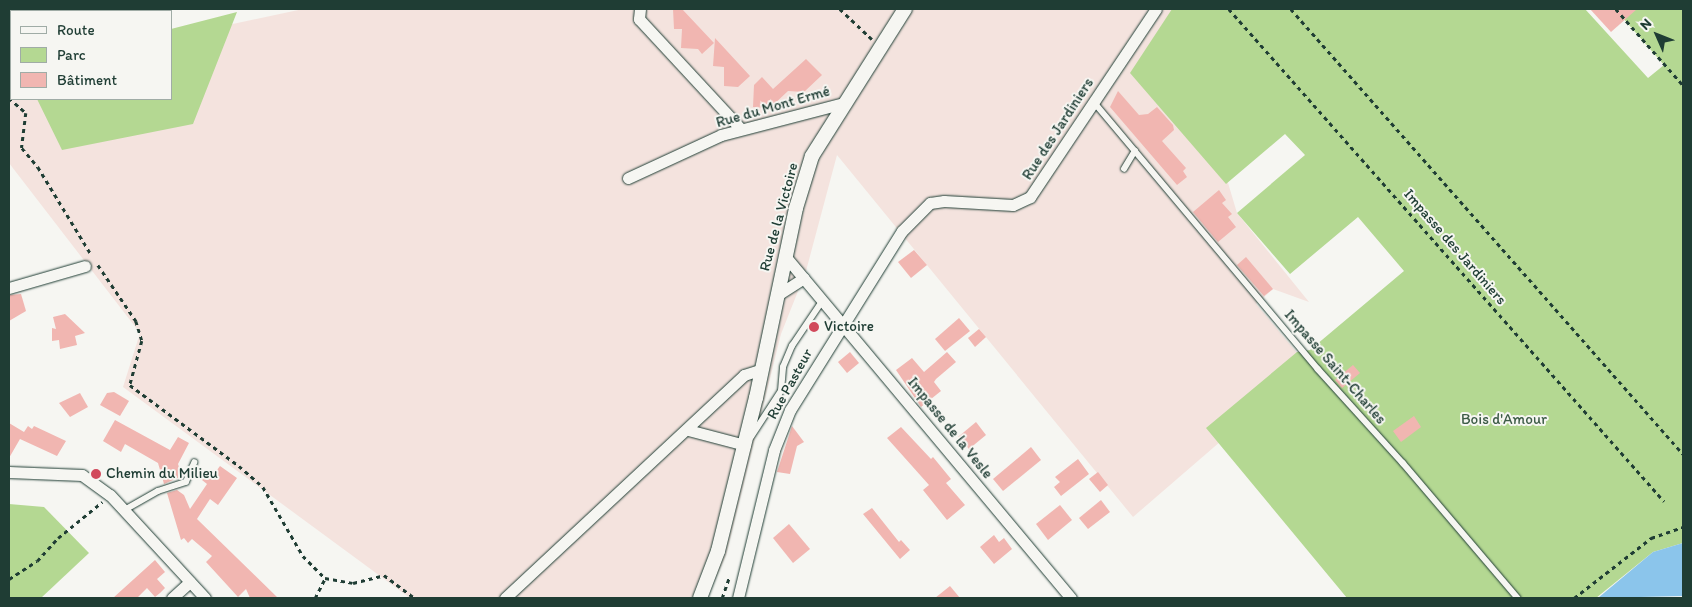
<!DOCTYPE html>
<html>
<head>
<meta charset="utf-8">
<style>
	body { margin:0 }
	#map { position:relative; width:1692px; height:607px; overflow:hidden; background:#f6f6f2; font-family:Itim,sans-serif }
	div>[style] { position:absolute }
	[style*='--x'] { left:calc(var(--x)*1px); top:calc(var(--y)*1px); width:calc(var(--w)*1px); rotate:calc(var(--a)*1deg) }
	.built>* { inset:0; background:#f4e3de }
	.green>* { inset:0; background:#b4d892 }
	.water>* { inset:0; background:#8bc5eb }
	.building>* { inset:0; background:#f1b6b1 }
	.path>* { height:2.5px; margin-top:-1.25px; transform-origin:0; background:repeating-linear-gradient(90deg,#1f3d34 0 4px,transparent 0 8px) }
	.roads { filter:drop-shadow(0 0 1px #1f3d34) drop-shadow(0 0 1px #1f3d34) }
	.service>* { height:5.5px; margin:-2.75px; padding:0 2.75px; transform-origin:2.75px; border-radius:2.75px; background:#f6f6f2 }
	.minor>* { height:11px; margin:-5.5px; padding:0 5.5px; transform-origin:5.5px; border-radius:5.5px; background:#f6f6f2 }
	.tertiary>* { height:14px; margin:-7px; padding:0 7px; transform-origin:7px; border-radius:7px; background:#f6f6f2 }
	.rail>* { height:5.5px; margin-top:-2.75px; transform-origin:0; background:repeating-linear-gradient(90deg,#f6f6f2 0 11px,#1f3d34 0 22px); box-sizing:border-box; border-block:1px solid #1f3d34 }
	.dots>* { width:14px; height:14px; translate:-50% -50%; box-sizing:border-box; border:2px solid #f6f6f2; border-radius:50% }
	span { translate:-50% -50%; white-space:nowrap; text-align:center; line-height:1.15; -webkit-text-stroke:4px #f6f6f2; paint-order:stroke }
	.street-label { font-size:15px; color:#1f3d34 }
	.poi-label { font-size:15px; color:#1f3d34 }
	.left { translate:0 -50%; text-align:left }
	.park-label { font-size:15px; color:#3d5c47 }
	.frame { position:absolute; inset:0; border:10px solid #1f3d34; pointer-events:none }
	.legend { position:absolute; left:10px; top:10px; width:162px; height:90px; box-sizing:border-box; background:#f6f6f2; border:1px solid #a0aca6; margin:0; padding:6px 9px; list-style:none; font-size:15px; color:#1f3d34 }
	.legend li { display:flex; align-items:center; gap:10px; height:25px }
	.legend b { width:25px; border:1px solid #a0aca6 }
	.north { position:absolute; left:1632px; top:10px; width:50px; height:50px; -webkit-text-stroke:4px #f6f6f2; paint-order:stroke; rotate:314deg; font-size:14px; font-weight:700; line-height:20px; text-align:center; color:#1f3d34 }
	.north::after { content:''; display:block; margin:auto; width:18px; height:22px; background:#1f3d34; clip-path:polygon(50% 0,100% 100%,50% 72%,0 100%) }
</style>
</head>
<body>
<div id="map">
	<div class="built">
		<i style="clip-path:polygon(303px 9px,1176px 9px,1237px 213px,1309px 302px,1273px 289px,1256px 304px,1308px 366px,1133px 517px,837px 155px,806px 271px,781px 334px,726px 556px,707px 598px,410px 598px,123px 387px,140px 333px,9px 163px,9px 71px,11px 71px,11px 99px,171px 99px,214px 28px)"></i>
	</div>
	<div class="green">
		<i style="clip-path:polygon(1172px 9px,1585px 9px,1648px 78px,1664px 65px,1615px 9px,1683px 9px,1683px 543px,1653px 552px,1596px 598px,1347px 598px,1206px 428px,1297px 352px,1310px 350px,1404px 271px,1358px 217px,1290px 274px,1237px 213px,1305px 155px,1285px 134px,1226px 184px,1130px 73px)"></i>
		<i style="clip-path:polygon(237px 12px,193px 124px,62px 150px,37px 99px,171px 99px,171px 29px)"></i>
		<i style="clip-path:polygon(9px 504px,44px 507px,89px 553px,41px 598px,9px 598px)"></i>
	</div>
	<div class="water">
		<i style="clip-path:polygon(1683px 543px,1683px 596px,1598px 598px,1653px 552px)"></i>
	</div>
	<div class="building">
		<i style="clip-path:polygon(673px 9px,682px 9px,714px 43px,702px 54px,698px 49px,681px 48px,682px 29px,674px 29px)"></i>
		<i style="clip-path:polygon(1590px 9px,1637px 9px,1611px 32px)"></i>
		<i style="clip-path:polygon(715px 38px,750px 76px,738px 87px,724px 86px,724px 67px,713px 66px)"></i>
		<i style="clip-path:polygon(806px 59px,822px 75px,804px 92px,788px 91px,770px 108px,753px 107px,754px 85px,762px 77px,773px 89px)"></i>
		<i style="clip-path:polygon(1118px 91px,1139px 115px,1148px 114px,1157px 107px,1173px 125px,1174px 130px,1162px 141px,1186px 168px,1183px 171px,1187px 177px,1177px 185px,1110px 107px)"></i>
		<i style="clip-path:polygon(1219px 190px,1226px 200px,1222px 203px,1232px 214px,1228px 217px,1236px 227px,1218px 242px,1193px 212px)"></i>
		<i style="clip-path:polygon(914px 250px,927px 265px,911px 278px,898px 262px)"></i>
		<i style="clip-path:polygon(1246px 257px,1273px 289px,1264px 296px,1237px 265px)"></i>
		<i style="clip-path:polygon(21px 294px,26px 311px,9px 321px,9px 295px)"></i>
		<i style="clip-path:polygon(65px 314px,85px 333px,75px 336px,77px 345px,60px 349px,59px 340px,52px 341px,52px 328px,56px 329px,53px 317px)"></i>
		<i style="clip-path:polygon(959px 318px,970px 331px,945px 351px,935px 339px)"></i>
		<i style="clip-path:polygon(979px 329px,986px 337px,975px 347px,968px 338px)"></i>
		<i style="clip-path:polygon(850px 352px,859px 363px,847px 373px,838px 362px)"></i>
		<i style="clip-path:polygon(947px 352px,956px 362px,936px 379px,934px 382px,941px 391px,921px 407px,896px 370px,912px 358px,924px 372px)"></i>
		<i style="clip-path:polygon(1353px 365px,1360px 373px,1342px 388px,1335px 380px)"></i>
		<i style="clip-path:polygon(114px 392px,129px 401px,120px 416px,100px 405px,107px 393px)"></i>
		<i style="clip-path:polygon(80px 393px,88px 407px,70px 417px,59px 403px)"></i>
		<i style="clip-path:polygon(1414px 416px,1421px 427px,1401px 442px,1393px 431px)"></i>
		<i style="clip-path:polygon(115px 420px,170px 450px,178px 437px,189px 443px,178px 464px,182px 476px,164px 484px,158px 463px,125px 444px,121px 452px,103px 441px)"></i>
		<i style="clip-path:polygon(976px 422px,986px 435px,969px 449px,958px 437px)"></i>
		<i style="clip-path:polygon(9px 423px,24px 432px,28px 426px,32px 429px,34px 426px,66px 441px,57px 456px,20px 439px,9px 458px)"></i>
		<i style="clip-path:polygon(792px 426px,804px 442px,797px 446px,790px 474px,777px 472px)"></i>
		<i style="clip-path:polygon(901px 427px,931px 459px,933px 457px,951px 479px,946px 483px,965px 505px,947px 520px,923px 490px,929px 485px,887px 438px)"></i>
		<i style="clip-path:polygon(1031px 447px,1041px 460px,1003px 491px,993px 479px)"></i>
		<i style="clip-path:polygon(1078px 459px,1089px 474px,1061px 496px,1054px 487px,1060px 482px,1055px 477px)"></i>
		<i style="clip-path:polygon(220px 466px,237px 478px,218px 505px,210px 499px,197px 519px,278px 598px,250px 598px,246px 589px,238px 597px,206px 562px,212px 556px,192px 539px,188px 543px,184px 538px,181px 540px,167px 493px,177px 490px,184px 495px,190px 509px,207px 484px,202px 480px,209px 470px,214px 474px)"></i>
		<i style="clip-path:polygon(1098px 472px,1108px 485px,1100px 492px,1089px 479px)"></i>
		<i style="clip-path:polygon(1101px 500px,1110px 512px,1088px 529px,1079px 518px)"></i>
		<i style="clip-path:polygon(1060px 505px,1072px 520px,1048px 540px,1036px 524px)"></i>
		<i style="clip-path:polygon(872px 508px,899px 542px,901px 540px,910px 550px,900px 559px,863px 514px)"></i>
		<i style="clip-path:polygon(789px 524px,810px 549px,793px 563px,773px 538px)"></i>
		<i style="clip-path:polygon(994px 535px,999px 542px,1004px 538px,1012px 549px,994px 564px,980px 547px)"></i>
		<i style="clip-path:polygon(155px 560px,165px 572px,157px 579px,165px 588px,160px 593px,155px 597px,147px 588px,137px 598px,113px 598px)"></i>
		<i style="clip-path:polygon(950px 586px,960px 598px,935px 598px)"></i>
	</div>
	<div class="path">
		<i style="--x:840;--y:9;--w:44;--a:43.2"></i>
		<i style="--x:1229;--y:9;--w:657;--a:48.52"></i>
		<i style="--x:1291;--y:9;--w:593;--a:48.62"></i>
		<i style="--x:1616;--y:9;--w:101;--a:48.6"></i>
		<i style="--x:9;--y:98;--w:23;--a:41"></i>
		<i style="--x:26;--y:113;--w:35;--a:97"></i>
		<i style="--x:22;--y:148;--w:25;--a:50"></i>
		<i style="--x:38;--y:167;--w:102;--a:58.7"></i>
		<i style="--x:98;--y:265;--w:68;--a:55.8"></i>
		<i style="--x:136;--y:321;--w:21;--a:73"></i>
		<i style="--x:142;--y:341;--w:46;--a:105.3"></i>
		<i style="--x:130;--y:385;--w:136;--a:36.6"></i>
		<i style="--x:239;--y:466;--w:32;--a:41"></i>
		<i style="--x:263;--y:487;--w:80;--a:59.9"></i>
		<i style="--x:303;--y:556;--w:31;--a:45"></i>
		<i style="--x:325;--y:578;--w:28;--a:10"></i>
		<i style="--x:353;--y:583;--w:32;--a:-14"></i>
		<i style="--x:384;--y:575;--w:38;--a:37"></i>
		<i style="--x:9;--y:579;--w:33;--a:-33"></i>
		<i style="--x:37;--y:561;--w:31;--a:-48"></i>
		<i style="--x:58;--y:538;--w:57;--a:-39.3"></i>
		<i style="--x:315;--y:598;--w:22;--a:-63"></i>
		<i style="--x:722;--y:598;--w:21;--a:-71"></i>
		<i style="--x:1574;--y:598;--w:98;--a:-37.9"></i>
		<i style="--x:1651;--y:538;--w:34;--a:-19"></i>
	</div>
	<div class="roads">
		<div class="service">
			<i style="--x:1094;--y:102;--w:349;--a:50"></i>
			<i style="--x:1318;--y:369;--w:127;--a:47.9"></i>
			<i style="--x:1403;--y:463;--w:177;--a:49.6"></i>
			<i style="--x:1124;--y:169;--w:21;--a:-59"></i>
			<i style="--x:751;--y:437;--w:55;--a:-56.9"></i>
			<i style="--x:781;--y:391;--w:24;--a:-85"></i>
			<i style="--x:783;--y:367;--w:23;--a:-67"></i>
			<i style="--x:792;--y:346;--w:55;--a:-56"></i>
			<i style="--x:123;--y:511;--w:40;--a:-29.7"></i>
			<i style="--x:158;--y:491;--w:29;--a:-18"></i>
			<i style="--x:186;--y:482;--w:21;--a:-67"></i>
		</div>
		<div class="minor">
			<i style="--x:640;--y:9;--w:10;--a:96"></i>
			<i style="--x:639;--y:19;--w:150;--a:47.2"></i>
			<i style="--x:628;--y:178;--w:102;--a:-24.8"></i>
			<i style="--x:721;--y:135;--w:127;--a:-14.6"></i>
			<i style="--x:785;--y:256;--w:446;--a:50.1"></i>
			<i style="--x:9;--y:288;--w:79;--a:-16.1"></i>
			<i style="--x:776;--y:296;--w:33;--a:-33"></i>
			<i style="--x:688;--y:430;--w:59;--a:14.7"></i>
			<i style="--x:9;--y:472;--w:73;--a:2.4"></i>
			<i style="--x:82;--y:475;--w:34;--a:36"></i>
			<i style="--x:110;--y:495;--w:140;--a:47.3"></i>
			<i style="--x:172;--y:598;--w:24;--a:-42"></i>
			<i style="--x:505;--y:598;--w:327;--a:-43"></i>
			<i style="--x:744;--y:375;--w:19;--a:-18"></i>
			<i style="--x:738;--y:598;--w:152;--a:-76.3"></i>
			<i style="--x:774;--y:450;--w:43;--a:-68.2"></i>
			<i style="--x:790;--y:410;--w:211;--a:-58"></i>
			<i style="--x:902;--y:231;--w:40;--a:-45"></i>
			<i style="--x:930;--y:203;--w:14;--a:-8"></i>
			<i style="--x:944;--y:201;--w:69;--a:3.3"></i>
			<i style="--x:1013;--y:205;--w:19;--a:-25"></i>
			<i style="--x:1030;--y:197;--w:226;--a:-56.2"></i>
		</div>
		<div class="tertiary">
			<i style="--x:700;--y:598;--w:50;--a:-69"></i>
			<i style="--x:718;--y:551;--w:158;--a:-76.1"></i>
			<i style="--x:756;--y:398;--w:194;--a:-78.1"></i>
			<i style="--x:796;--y:208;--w:54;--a:-72.9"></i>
			<i style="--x:812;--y:156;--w:174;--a:-57.7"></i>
		</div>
	</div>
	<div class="rail">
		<i style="--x:114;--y:11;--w:10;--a:-11"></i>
		<i style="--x:150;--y:11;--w:10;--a:-11"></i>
		<i style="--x:9;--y:36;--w:2;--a:-27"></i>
		<i style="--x:9;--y:44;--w:2;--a:-27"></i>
	</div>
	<div class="dots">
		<i style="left:814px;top:327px;background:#d1495b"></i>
		<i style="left:96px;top:474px;background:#d1495b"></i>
	</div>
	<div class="street-label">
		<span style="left:773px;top:107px;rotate:-16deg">Rue du Mont Ermé</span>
		<span style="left:1058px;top:129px;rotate:-57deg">Rue des Jardiniers</span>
		<span style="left:779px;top:217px;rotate:-75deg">Rue de la Victoire</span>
		<span style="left:1455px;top:247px;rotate:49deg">Impasse des Jardiniers</span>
		<span style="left:1335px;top:367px;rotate:49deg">Impasse Saint-Charles</span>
		<span style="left:790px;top:384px;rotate:-61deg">Rue Pasteur</span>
		<span style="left:950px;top:428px;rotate:51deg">Impasse de la Vesle</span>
	</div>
	<div class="poi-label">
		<span class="left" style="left:824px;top:327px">Victoire</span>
		<span class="left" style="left:106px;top:474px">Chemin du Milieu</span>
	</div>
	<div class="park-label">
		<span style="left:1504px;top:420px">Bois d'Amour</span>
	</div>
	<div class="frame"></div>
	<ul class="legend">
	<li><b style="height:6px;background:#f6f6f2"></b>Route</li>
	<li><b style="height:14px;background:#b4d892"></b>Parc</li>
	<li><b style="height:14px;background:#f1b6b1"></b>Bâtiment</li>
	</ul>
	<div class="north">N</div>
</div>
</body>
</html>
